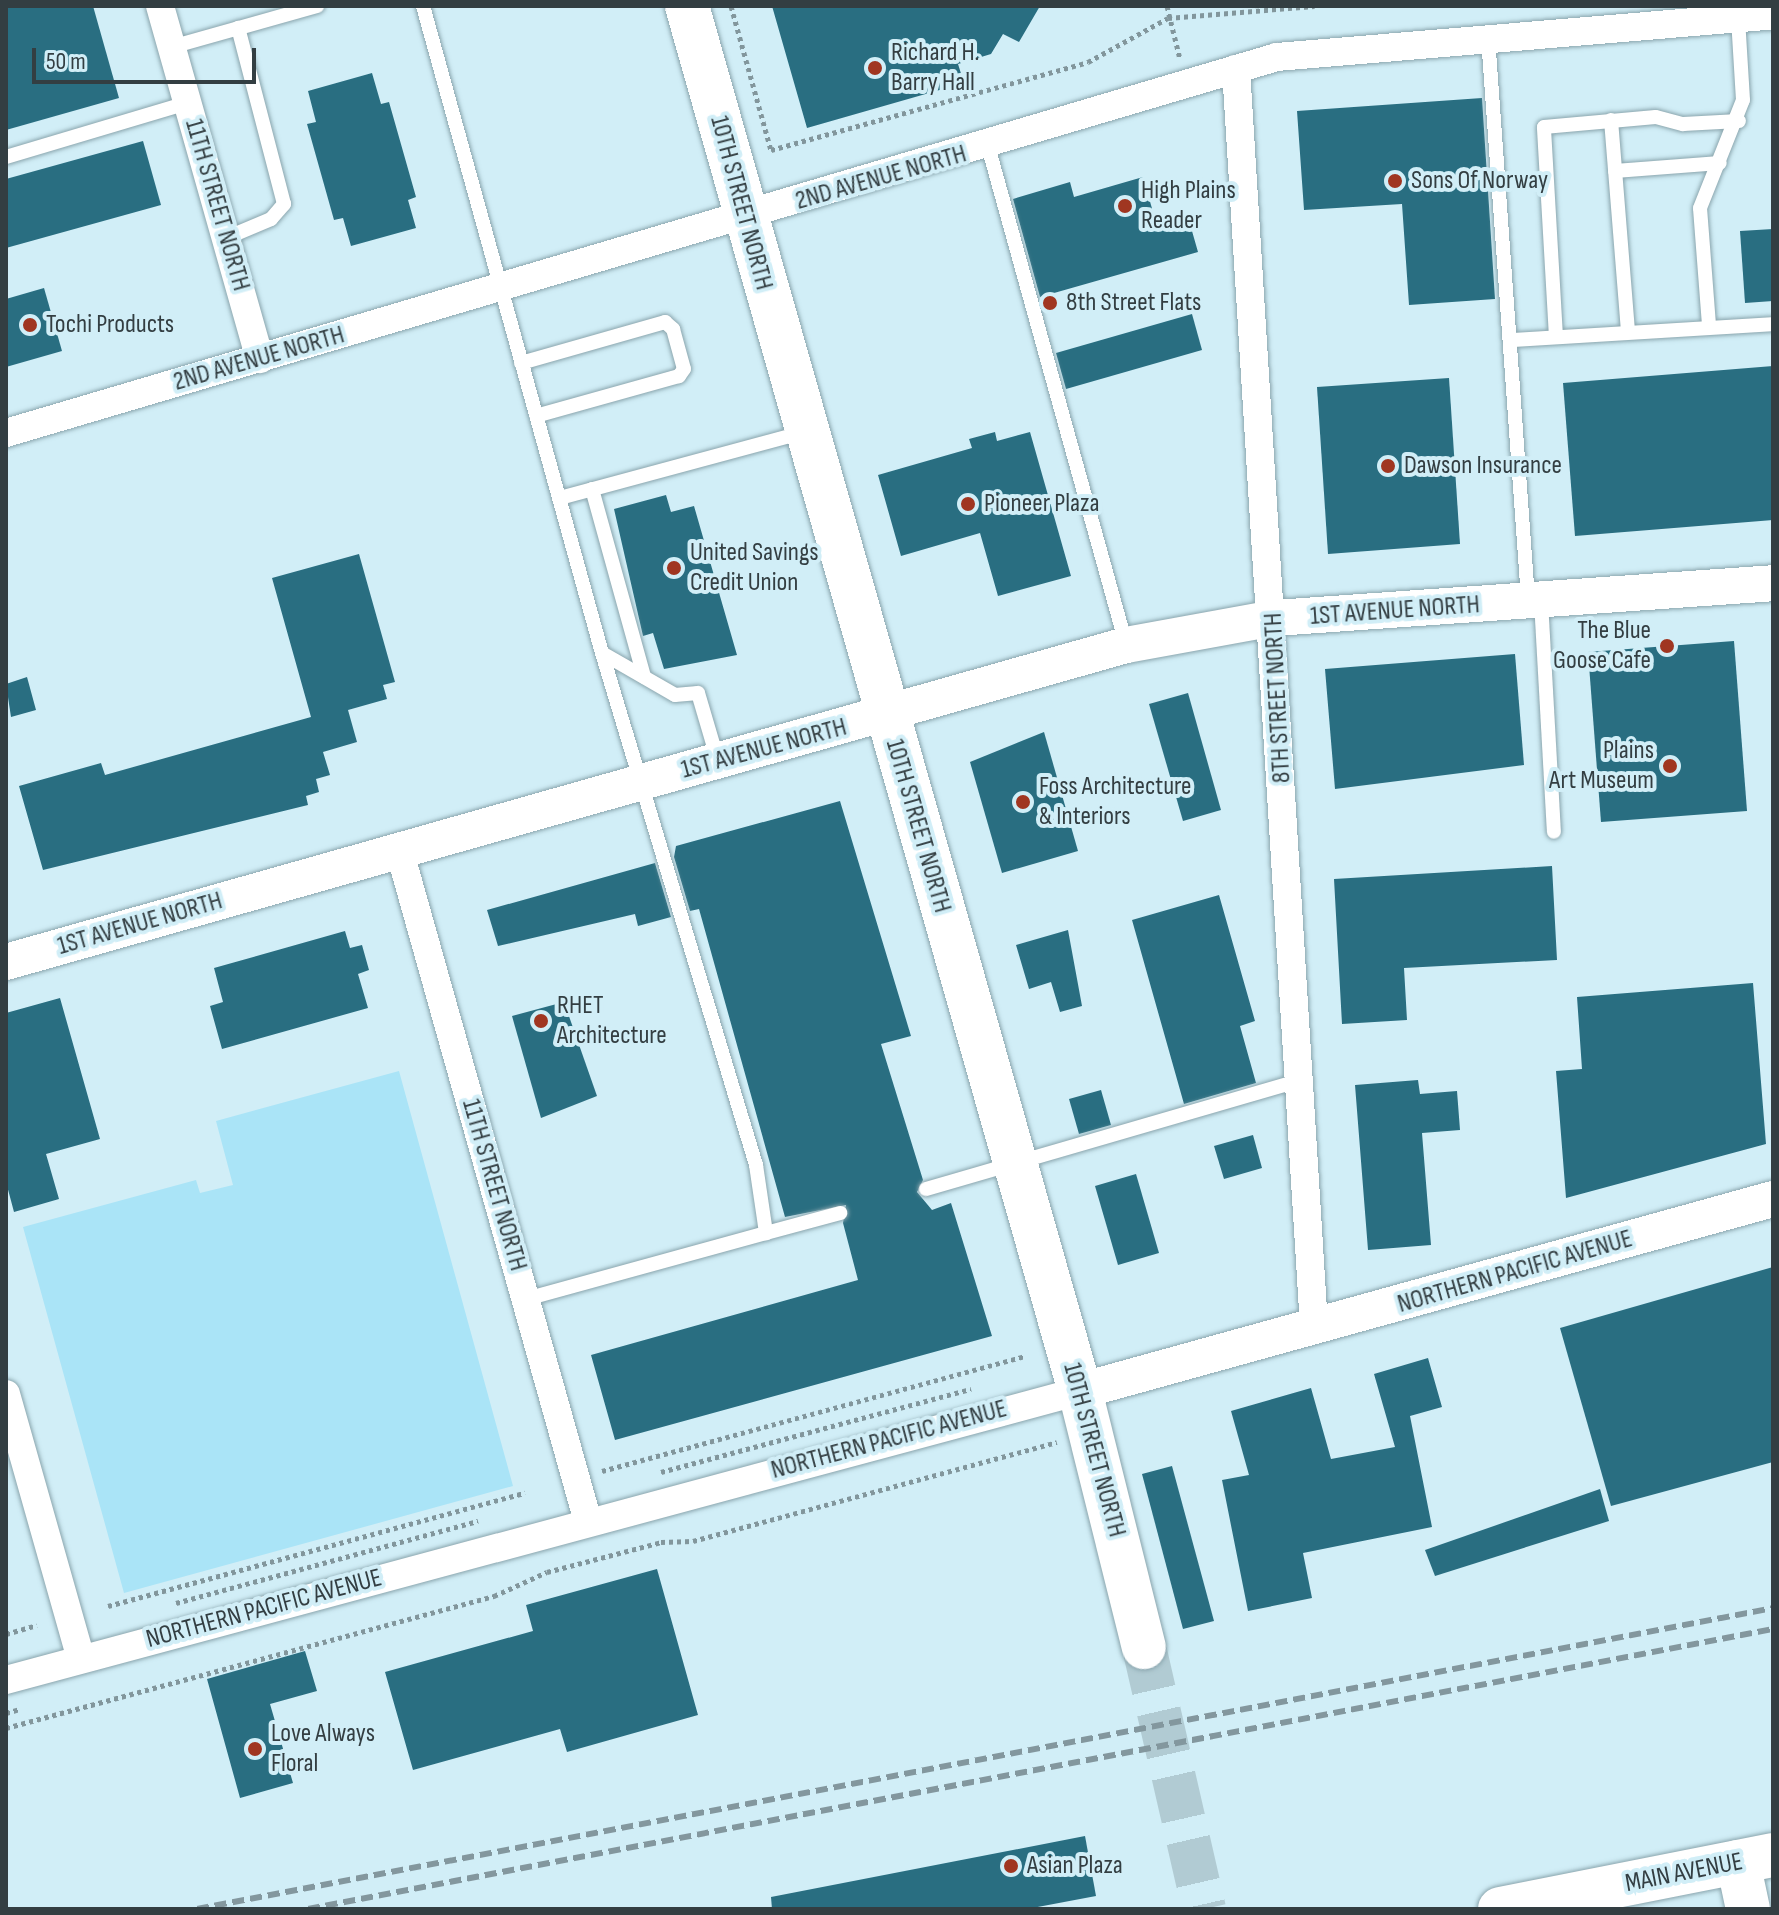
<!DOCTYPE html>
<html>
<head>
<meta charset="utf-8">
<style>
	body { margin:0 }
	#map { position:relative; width:1779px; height:1915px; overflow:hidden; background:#d1eef7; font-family:"Sofia Sans Condensed",sans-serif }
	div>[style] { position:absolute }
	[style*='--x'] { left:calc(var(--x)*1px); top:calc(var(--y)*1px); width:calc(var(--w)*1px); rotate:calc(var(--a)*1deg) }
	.green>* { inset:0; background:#aae4f7 }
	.building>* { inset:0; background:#296e81 }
	.primary-tunnel>* { height:44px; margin-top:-22px; transform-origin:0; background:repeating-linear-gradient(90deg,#b1cbd3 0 44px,transparent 0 66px) }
	.path>* { height:5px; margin-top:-2.5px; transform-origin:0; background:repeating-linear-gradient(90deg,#82969c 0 4px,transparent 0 8px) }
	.roads { filter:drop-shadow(0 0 2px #8aa5ad) drop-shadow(0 0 2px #8aa5ad) }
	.service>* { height:14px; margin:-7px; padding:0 7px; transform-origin:7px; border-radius:7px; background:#fff }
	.minor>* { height:28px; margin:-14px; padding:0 14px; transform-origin:14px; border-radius:14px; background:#fff }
	.tertiary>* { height:36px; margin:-18px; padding:0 18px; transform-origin:18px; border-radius:18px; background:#fff }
	.primary>* { height:44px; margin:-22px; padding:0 22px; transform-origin:22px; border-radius:22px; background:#fff }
	.rail>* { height:6px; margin-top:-3px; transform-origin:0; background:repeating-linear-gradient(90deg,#83979e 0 12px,transparent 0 18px) }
	.dots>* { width:22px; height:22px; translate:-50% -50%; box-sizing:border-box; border:4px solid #d1eef7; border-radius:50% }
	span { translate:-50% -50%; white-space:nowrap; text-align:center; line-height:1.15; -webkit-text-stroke:8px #d1eef7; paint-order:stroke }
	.poi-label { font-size:26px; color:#333e42 }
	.left { translate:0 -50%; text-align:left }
	.right { translate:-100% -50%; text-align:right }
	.street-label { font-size:26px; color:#333e42 }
	.frame { position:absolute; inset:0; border:8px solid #333e42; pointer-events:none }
	.scale { position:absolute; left:32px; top:48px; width:224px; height:36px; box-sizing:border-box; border:4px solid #333e42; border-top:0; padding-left:10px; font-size:24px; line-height:28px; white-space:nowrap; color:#333e42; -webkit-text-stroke:6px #d1eef7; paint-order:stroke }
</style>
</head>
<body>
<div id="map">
	<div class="green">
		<i style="clip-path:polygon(399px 1071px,513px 1486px,124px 1593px,23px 1227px,196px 1180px,200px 1193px,233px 1185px,216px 1121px)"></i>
	</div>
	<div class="building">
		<i style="clip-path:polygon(6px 6px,93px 6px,119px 98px,6px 130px)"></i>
		<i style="clip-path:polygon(772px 6px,1040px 6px,1019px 42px,1003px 34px,991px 54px,958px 64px,964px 83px,807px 128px)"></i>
		<i style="clip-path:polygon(372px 73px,381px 104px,389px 102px,416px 197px,408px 200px,416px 228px,351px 246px,343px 218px,334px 220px,307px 124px,316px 122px,308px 91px)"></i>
		<i style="clip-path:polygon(1482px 98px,1495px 299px,1409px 305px,1402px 204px,1304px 210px,1297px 111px)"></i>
		<i style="clip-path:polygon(143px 141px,161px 205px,6px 248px,6px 179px)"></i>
		<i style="clip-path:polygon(1143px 177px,1157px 226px,1188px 217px,1198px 252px,1040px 297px,1013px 199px,1070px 182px,1074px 197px)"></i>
		<i style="clip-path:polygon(1773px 229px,1773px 301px,1745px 303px,1740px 231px)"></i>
		<i style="clip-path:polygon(44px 288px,62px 351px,6px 367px,6px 299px)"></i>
		<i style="clip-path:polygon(1192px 314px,1202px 350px,1066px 389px,1056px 353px)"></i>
		<i style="clip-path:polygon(1773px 366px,1773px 520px,1575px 536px,1563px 383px)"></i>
		<i style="clip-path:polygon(1449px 378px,1460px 544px,1328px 554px,1317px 387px)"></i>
		<i style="clip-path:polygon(995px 432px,997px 441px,1030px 432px,1071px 576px,998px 596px,980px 533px,901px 556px,878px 475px,972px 448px,969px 439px)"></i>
		<i style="clip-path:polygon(666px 495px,671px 512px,694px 506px,737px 655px,664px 669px,653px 633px,643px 636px,614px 509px)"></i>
		<i style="clip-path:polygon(359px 554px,395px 682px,383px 685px,387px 699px,348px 710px,357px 742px,323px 752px,330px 775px,316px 779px,319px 792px,306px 796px,308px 805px,43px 870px,19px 786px,101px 763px,105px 775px,311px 717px,272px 578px)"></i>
		<i style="clip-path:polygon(1734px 641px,1747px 811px,1601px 822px,1588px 652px)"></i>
		<i style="clip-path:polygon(1515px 654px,1524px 765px,1335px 789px,1325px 669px)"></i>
		<i style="clip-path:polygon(27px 677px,36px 710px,11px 717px,6px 684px)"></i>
		<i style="clip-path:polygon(1188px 693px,1221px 810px,1183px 821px,1149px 704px)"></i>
		<i style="clip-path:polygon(1044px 732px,1078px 851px,1002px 873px,970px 762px)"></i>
		<i style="clip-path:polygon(840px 801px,911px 1036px,881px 1044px,923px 1180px,917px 1192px,932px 1210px,951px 1203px,992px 1336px,615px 1440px,591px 1355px,858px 1280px,843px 1223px,846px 1205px,785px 1217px,699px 909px,690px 911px,674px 857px,676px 846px)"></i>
		<i style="clip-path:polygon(655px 863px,671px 917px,638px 926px,635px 914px,498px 946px,487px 910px)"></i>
		<i style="clip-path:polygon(1552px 866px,1557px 960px,1404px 968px,1407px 1020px,1342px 1024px,1334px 879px)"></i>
		<i style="clip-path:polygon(1219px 895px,1255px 1021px,1240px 1026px,1256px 1083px,1184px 1104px,1132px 920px)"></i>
		<i style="clip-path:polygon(1068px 930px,1082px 1006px,1060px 1012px,1051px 982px,1029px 989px,1016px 945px)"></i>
		<i style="clip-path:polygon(345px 931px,350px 948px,362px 945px,369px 970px,358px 974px,368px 1008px,222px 1049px,210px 1006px,223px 1002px,214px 968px)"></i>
		<i style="clip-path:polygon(1753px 983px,1766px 1144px,1566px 1198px,1556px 1071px,1582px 1069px,1577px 997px)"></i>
		<i style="clip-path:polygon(60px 998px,100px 1139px,46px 1154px,59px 1199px,14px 1212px,6px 1182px,6px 1013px)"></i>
		<i style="clip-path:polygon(564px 1002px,597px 1096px,541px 1118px,512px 1016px)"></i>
		<i style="clip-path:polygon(1418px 1080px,1420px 1094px,1457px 1091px,1460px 1130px,1422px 1133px,1431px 1245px,1368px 1250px,1355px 1085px)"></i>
		<i style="clip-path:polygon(1101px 1090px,1111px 1125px,1079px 1134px,1069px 1099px)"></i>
		<i style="clip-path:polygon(1253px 1135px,1262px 1168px,1224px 1179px,1214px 1146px)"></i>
		<i style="clip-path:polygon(1136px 1174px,1159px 1253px,1118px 1265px,1095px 1186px)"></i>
		<i style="clip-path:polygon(1773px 1267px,1773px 1462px,1611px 1506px,1560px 1328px)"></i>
		<i style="clip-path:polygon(1428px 1358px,1442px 1407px,1410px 1416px,1432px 1527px,1303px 1553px,1312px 1598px,1248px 1611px,1222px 1480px,1249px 1475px,1231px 1411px,1311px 1388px,1331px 1459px,1395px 1447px,1374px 1374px)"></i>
		<i style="clip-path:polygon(1172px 1466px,1214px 1621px,1183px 1629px,1142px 1474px)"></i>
		<i style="clip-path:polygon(1600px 1489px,1609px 1521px,1435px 1576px,1425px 1550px)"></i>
		<i style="clip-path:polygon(657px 1569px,698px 1715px,567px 1752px,560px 1729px,413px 1770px,385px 1672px,533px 1631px,526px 1605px)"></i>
		<i style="clip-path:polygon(305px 1651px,317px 1691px,270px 1704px,293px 1783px,240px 1798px,207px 1679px)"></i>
		<i style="clip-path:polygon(1085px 1836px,1096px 1896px,1027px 1909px,772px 1909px,771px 1897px)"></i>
	</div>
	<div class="primary-tunnel">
		<i style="--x:1144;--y:1647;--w:269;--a:77.1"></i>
	</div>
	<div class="path">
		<i style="--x:731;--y:6;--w:149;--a:74.5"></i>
		<i style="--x:771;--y:150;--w:329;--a:-15.5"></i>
		<i style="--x:1088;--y:62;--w:91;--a:-28.8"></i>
		<i style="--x:1168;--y:18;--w:147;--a:-4.7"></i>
		<i style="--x:1167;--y:6;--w:55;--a:76.2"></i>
		<i style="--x:602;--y:1471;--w:438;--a:-15.2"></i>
		<i style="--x:661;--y:1472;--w:321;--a:-15"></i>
		<i style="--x:176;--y:1603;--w:313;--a:-15.2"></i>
		<i style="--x:108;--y:1606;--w:432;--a:-15.2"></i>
		<i style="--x:6;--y:1634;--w:32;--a:-16"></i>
		<i style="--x:6;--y:1713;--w:15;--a:-16"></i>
		<i style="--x:6;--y:1728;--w:506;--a:-15.14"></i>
		<i style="--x:494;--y:1596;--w:58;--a:-24.4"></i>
		<i style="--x:547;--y:1572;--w:118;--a:-14.7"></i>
		<i style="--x:661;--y:1542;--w:32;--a:-2"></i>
		<i style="--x:693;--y:1541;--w:377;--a:-15.2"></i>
	</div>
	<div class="roads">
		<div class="service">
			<i style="--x:423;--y:6;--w:671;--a:74.54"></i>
			<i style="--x:602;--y:653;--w:535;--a:73.26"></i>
			<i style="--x:756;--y:1165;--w:69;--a:81.6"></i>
			<i style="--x:766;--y:1233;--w:249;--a:164.6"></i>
			<i style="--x:1488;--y:37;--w:563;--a:85.93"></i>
			<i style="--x:171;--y:47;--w:152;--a:-15.7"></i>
			<i style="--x:1611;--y:120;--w:212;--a:85.4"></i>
			<i style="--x:988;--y:146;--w:517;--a:74.51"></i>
			<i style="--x:6;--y:157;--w:189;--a:-16.6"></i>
			<i style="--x:1615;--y:171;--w:105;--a:-4.4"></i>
			<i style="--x:226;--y:238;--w:49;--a:-22.9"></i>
			<i style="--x:271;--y:219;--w:20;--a:-49"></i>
			<i style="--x:284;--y:204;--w:182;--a:-104.6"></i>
			<i style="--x:1709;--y:325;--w:117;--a:-94.4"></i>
			<i style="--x:1700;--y:208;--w:116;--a:-68.3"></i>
			<i style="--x:1743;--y:100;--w:82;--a:-93.5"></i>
			<i style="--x:1556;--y:337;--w:210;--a:-93.3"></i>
			<i style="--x:1544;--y:127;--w:112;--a:-5.1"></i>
			<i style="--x:1656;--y:117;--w:28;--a:15"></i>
			<i style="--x:1683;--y:124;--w:56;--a:-3.1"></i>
			<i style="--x:1512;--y:340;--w:261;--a:-3.5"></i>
			<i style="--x:521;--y:363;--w:150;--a:-15.9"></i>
			<i style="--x:665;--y:322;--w:11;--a:41"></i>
			<i style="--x:673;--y:329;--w:41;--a:74.6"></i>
			<i style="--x:684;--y:369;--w:9;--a:126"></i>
			<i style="--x:679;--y:376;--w:148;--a:164.4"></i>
			<i style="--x:592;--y:489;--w:195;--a:74.5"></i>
			<i style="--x:560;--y:498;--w:254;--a:-15.1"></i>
			<i style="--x:1541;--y:601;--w:231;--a:86.8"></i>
			<i style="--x:602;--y:653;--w:84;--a:29.9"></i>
			<i style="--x:675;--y:695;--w:23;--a:-5"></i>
			<i style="--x:698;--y:693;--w:71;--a:73.6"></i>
			<i style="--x:926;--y:1189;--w:391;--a:-16.2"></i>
			<i style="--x:766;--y:1233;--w:77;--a:-15.1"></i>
		</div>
		<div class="minor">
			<i style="--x:160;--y:6;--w:367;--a:74.2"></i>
			<i style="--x:1236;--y:69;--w:1261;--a:86.45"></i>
			<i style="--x:6;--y:433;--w:1325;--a:-16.48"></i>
			<i style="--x:1277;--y:57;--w:498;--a:-4.8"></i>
			<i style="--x:399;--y:849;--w:699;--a:74.31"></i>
			<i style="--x:6;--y:1394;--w:275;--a:74.2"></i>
			<i style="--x:6;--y:1680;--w:1112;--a:-15.06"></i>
		</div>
		<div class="tertiary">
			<i style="--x:6;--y:962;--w:1164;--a:-15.8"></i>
			<i style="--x:1126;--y:645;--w:151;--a:-10.3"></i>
			<i style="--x:1275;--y:618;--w:499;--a:-4"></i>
			<i style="--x:1080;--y:1391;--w:719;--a:-15.49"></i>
		</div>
		<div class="primary">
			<i style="--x:687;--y:6;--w:1440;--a:74.16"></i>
			<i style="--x:1080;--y:1391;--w:264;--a:76"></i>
			<i style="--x:1738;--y:1862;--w:48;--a:78"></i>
			<i style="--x:1500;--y:1909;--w:278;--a:-11.2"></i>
		</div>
	</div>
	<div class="rail">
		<i style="--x:197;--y:1909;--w:1604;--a:-10.81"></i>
		<i style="--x:308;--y:1909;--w:1492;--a:-10.82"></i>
	</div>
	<div class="dots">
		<i style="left:875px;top:68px;background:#a03621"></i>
		<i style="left:1395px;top:181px;background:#a03621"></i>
		<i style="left:1125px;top:206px;background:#a03621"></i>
		<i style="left:1050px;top:303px;background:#a03621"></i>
		<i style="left:30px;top:325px;background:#a03621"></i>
		<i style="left:1388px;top:466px;background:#a03621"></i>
		<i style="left:968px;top:504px;background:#a03621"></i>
		<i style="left:674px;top:568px;background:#a03621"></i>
		<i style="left:1667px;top:646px;background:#a03621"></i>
		<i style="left:1670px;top:766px;background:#a03621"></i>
		<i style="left:1023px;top:802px;background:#a03621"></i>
		<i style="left:541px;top:1021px;background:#a03621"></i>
		<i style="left:255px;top:1749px;background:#a03621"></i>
		<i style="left:1011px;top:1866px;background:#a03621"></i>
	</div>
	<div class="poi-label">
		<span class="left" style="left:891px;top:68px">Richard H.<br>Barry Hall</span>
		<span class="left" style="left:1411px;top:181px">Sons Of Norway</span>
		<span class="left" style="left:1141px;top:206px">High Plains<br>Reader</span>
		<span class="left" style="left:1066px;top:303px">8th Street Flats</span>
		<span class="left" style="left:46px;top:325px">Tochi Products</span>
		<span class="left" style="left:1404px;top:466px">Dawson Insurance</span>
		<span class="left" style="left:984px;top:504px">Pioneer Plaza</span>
		<span class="left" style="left:690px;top:568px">United Savings<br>Credit Union</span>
		<span class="right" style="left:1651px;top:646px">The Blue<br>Goose Cafe</span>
		<span class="right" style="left:1654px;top:766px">Plains<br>Art Museum</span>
		<span class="left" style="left:1039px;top:802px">Foss Architecture<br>&amp; Interiors</span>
		<span class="left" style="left:557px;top:1021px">RHET<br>Architecture</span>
		<span class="left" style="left:271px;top:1749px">Love Always<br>Floral</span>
		<span class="left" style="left:1027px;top:1866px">Asian Plaza</span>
	</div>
	<div class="street-label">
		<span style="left:881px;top:178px;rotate:-16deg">2ND AVENUE NORTH</span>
		<span style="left:741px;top:203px;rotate:75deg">10TH STREET NORTH</span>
		<span style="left:217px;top:205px;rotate:74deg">11TH STREET NORTH</span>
		<span style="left:259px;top:359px;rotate:-16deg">2ND AVENUE NORTH</span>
		<span style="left:1395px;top:611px;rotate:-4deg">1ST AVENUE NORTH</span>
		<span style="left:1278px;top:698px;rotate:-93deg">8TH STREET NORTH</span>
		<span style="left:764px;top:749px;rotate:-15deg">1ST AVENUE NORTH</span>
		<span style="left:918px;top:826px;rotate:74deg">10TH STREET NORTH</span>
		<span style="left:140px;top:924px;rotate:-16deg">1ST AVENUE NORTH</span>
		<span style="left:494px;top:1185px;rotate:74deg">11TH STREET NORTH</span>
		<span style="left:1515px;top:1272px;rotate:-16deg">NORTHERN PACIFIC AVENUE</span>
		<span style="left:889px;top:1440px;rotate:-15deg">NORTHERN PACIFIC AVENUE</span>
		<span style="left:1094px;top:1450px;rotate:75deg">10TH STREET NORTH</span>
		<span style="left:264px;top:1609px;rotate:-15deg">NORTHERN PACIFIC AVENUE</span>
		<span style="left:1684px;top:1873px;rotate:-11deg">MAIN AVENUE</span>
	</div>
	<div class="frame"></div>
	<div class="scale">50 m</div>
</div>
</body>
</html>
